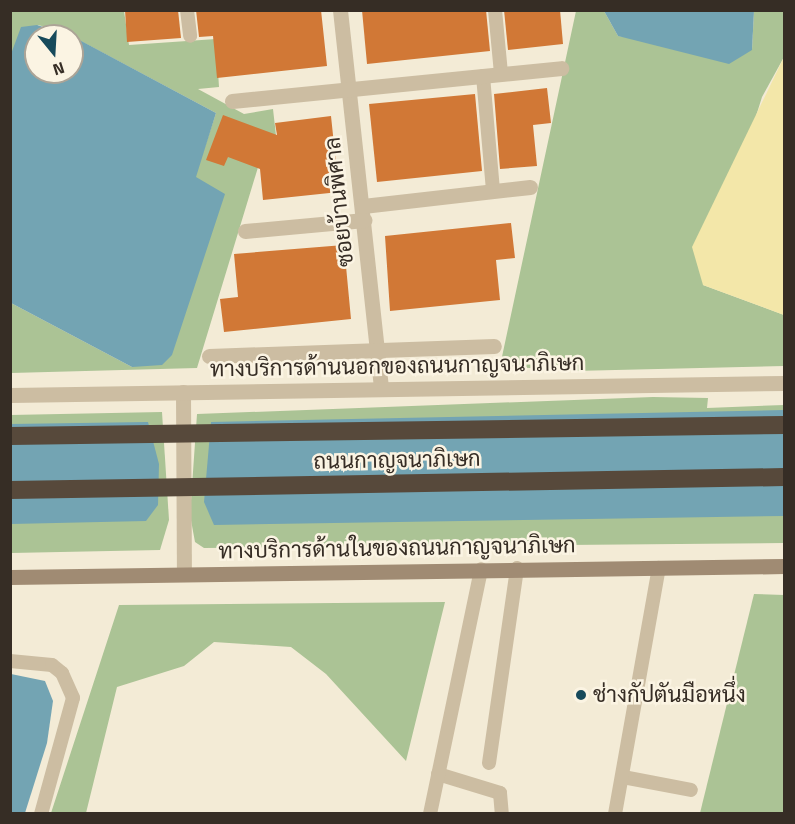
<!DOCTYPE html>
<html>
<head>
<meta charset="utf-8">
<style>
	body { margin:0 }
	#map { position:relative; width:795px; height:824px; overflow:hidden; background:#f3ebd6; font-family:"Titillium Web",Sarabun,sans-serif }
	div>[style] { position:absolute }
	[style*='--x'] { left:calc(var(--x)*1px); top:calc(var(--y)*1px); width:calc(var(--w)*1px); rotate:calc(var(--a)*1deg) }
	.green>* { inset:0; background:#abc395 }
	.sand>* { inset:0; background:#f3e7a9 }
	.water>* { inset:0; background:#73a4b3 }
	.building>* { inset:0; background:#d17836 }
	.lane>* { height:14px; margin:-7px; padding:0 7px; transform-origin:7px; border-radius:7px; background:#ccbda2 }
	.street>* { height:15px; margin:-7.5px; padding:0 7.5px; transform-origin:7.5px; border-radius:7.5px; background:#ccbda2 }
	.secondary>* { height:15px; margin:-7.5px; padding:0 7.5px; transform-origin:7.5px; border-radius:7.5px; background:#a08b73 }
	.highway-bridge>* { height:18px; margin:-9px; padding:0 9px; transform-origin:9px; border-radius:9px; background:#57493b }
	.dots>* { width:16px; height:16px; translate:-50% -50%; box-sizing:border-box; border:3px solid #fbf4e3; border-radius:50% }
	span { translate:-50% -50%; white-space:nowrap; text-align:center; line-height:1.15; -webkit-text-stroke:5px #fbf4e3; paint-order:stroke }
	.street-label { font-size:22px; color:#362d25 }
	.poi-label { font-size:22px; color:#362d25 }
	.left { translate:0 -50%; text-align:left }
	.frame { position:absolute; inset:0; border:12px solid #362d25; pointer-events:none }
	.north { position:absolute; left:24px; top:24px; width:60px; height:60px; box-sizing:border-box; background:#fbf4e3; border:2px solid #aca497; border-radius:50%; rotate:162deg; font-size:16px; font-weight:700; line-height:24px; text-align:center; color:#362d25 }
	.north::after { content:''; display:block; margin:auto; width:21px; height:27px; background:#174a5b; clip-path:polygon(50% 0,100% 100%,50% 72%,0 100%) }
</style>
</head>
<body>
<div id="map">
	<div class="green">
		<i style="clip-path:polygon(11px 11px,124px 11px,129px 45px,216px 39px,219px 87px,198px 89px,244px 114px,273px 109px,279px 162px,259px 164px,197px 368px,11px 373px,11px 303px,132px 367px,216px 113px,64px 32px,38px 25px,11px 54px)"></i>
		<i style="clip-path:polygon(576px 11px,604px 11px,618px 36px,752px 50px,754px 11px,784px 11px,784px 57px,762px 97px,703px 285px,784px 315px,784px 366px,573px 371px,500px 366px)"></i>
		<i style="clip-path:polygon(653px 397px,708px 398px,707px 408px,784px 405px,784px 543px,204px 548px,195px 542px,190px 515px,197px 414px)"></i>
		<i style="clip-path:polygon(162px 412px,169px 520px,160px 550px,11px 553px,10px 415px)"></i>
		<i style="clip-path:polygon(754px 594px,784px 595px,784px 813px,700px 813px)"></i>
		<i style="clip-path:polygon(445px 602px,406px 761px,326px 674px,291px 647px,214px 642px,184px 666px,117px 687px,86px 813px,51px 813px,119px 605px)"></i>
	</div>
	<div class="sand">
		<i style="clip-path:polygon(784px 57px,784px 315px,703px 285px,692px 247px)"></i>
	</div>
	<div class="water">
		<i style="clip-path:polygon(604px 11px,754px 11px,752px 50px,729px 64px,618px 36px)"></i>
		<i style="clip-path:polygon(37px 25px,72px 36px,36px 36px,36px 72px,72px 72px,72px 36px,216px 113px,196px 177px,225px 194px,172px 355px,162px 365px,132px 367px,11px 303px,11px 54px,21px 27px)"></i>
		<i style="clip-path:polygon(784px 410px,784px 516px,214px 525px,204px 502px,211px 422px)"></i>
		<i style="clip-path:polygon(148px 422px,159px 464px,158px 505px,146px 521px,11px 524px,10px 424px)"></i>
		<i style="clip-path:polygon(11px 674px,45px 681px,53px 701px,47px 743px,25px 813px,11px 813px)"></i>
	</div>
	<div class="building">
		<i style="clip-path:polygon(125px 10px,178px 10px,181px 38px,127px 42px)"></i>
		<i style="clip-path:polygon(196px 10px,321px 10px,327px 66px,217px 78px,213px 36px,199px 37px)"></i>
		<i style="clip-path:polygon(362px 10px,486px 10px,490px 51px,367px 64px)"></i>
		<i style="clip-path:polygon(504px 10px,560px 10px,563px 44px,508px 50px)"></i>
		<i style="clip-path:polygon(547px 88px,551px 123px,533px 125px,537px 166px,500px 169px,494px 94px)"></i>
		<i style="clip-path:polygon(475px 94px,482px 171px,377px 182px,369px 104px)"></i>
		<i style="clip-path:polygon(223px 115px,277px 135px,275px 123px,331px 116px,339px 192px,263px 200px,260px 169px,228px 157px,224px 166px,206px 160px)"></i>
		<i style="clip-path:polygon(511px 223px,515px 258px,496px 260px,500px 300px,390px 311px,385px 236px)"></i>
		<i style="clip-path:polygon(344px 245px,351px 319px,224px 332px,220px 299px,238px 297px,234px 254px)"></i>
	</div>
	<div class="lane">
		<i style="--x:187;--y:10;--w:26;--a:83"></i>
		<i style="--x:495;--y:10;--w:64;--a:84.6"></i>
		<i style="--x:483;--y:76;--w:115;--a:85"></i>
		<i style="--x:10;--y:661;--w:42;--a:5.4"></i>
		<i style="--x:52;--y:665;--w:13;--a:39"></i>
		<i style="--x:62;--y:673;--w:27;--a:66"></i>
		<i style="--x:73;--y:698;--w:120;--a:105.4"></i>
		<i style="--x:489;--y:763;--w:197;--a:-81.8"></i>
		<i style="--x:438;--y:774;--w:65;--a:17"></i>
		<i style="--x:500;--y:793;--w:21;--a:85"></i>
		<i style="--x:623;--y:777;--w:69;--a:10.8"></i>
		<i style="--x:430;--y:814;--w:250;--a:-78.2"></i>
		<i style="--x:615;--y:814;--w:250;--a:-79.9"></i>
	</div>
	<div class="street">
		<i style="--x:340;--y:10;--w:381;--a:83.8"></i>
		<i style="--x:232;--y:101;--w:331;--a:-5.7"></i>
		<i style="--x:363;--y:206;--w:168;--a:-6.5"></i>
		<i style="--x:245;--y:231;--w:120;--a:-5.3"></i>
		<i style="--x:209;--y:356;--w:285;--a:-2"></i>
		<i style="--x:183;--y:392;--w:182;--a:89.7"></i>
		<i style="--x:10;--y:395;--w:774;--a:-0.89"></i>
	</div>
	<div class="secondary">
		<i style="--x:10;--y:577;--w:774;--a:-0.81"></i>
	</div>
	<div class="highway-bridge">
		<i style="--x:10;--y:436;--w:774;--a:-0.81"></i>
		<i style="--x:10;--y:490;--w:774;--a:-0.96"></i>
	</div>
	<div class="dots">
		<i style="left:581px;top:695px;background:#174a5b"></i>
	</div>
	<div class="street-label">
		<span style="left:339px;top:202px;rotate:-96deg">ซอยบ้านพิศาล</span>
		<span style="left:397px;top:366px;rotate:-1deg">ทางบริการด้านนอกของถนนกาญจนาภิเษก</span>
		<span style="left:397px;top:460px;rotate:-1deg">ถนนกาญจนาภิเษก</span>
		<span style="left:397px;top:548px;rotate:-1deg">ทางบริการด้านในของถนนกาญจนาภิเษก</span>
	</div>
	<div class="poi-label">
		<span class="left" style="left:593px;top:695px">ช่างกัปตันมือหนึ่ง</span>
	</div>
	<div class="frame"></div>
	<div class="north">N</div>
</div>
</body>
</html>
